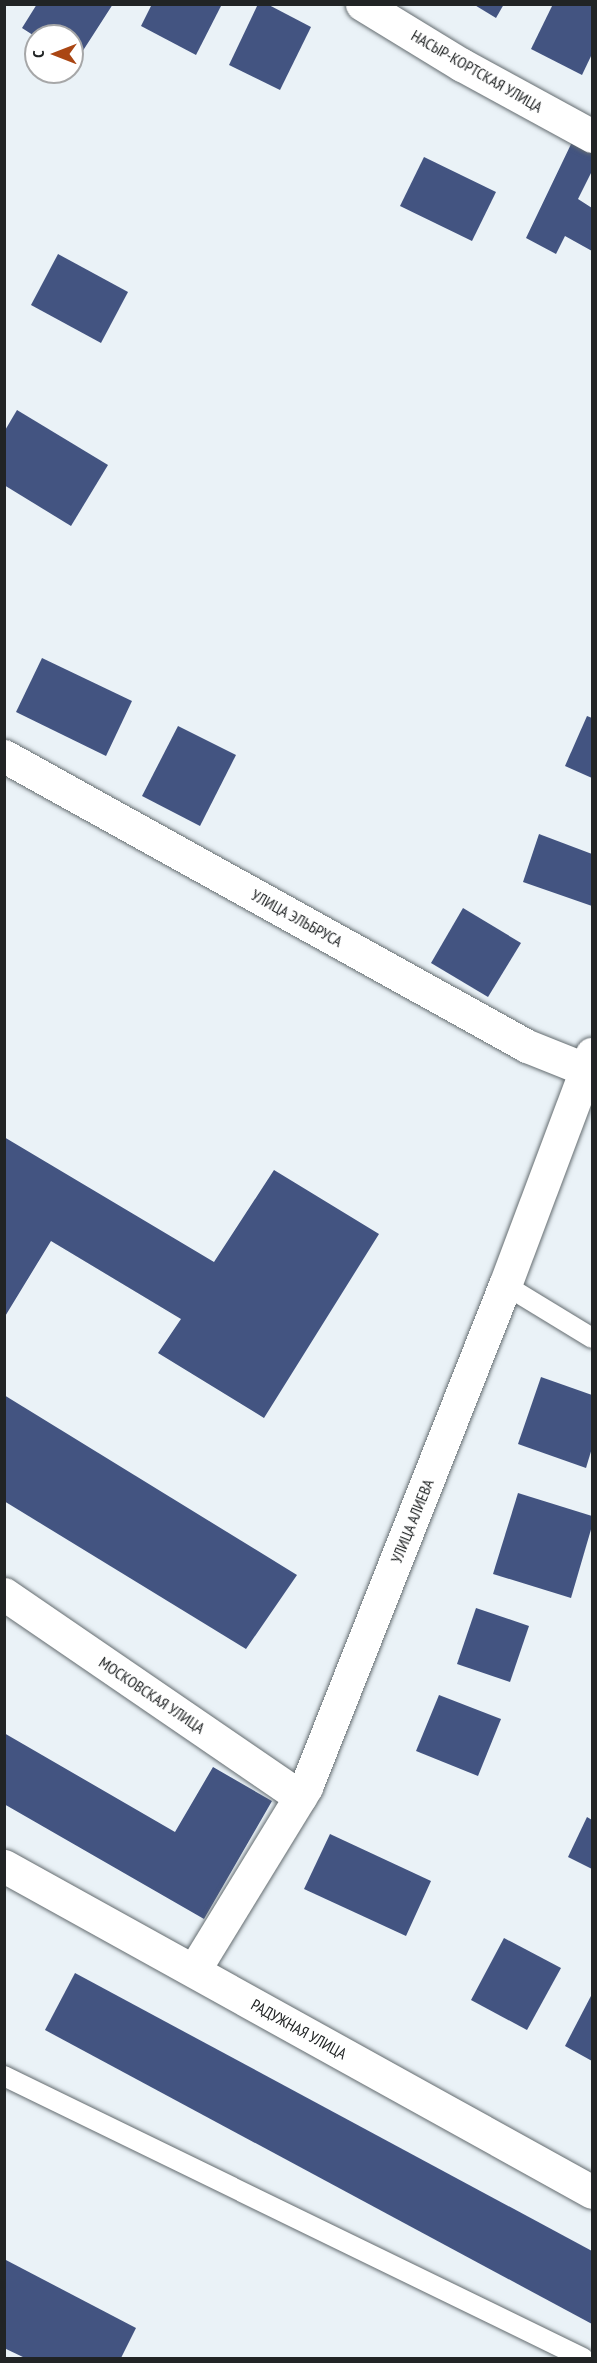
<!DOCTYPE html>
<html>
<head>
<meta charset="utf-8">
<style>
	body { margin:0 }
	#map { position:relative; width:597px; height:2363px; overflow:hidden; background:#eaf2f7; font-family:"PT Sans Narrow",sans-serif }
	div>[style] { position:absolute }
	[style*='--x'] { left:calc(var(--x)*1px); top:calc(var(--y)*1px); width:calc(var(--w)*1px); rotate:calc(var(--a)*1deg) }
	.building>* { inset:0; background:#435481 }
	.roads { filter:drop-shadow(0 0 2px #646c70) drop-shadow(0 0 2px #646c70) }
	.service>* { height:20px; margin:-10px; padding:0 10px; transform-origin:10px; border-radius:10px; background:#fff }
	.minor>* { height:33px; margin:-16.5px; padding:0 16.5px; transform-origin:16.5px; border-radius:16.5px; background:#fff }
	.tertiary>* { height:33px; margin:-16.5px; padding:0 16.5px; transform-origin:16.5px; border-radius:16.5px; background:#fff }
	span { translate:-50% -50%; white-space:nowrap; text-align:center; line-height:1.15; -webkit-text-stroke:6px #fff; paint-order:stroke }
	.street-label { font-size:16px; color:#212425 }
	.frame { position:absolute; inset:0; border:6px solid #212425; pointer-events:none }
	.north { position:absolute; left:24px; top:24px; width:60px; height:60px; box-sizing:border-box; background:#fff; border:2px solid #a6a7a8; border-radius:50%; rotate:270deg; font-size:16px; font-weight:700; line-height:24px; text-align:center; color:#212425 }
	.north::after { content:''; display:block; margin:auto; width:21px; height:27px; background:#aa4613; clip-path:polygon(50% 0,100% 100%,50% 72%,0 100%) }
</style>
</head>
<body>
<div id="map">
	<div class="building">
		<i style="clip-path:polygon(37px 4px,113px 4px,75px 63px,72px 61px,72px 36px,36px 37px,22px 28px)"></i>
		<i style="clip-path:polygon(152px 4px,222px 4px,196px 55px,141px 26px)"></i>
		<i style="clip-path:polygon(258px 4px,267px 4px,311px 27px,280px 90px,229px 65px)"></i>
		<i style="clip-path:polygon(473px 4px,504px 4px,496px 18px)"></i>
		<i style="clip-path:polygon(553px 4px,592px 4px,592px 54px,582px 75px,531px 49px)"></i>
		<i style="clip-path:polygon(573px 140px,592px 149px,592px 171px,578px 199px,592px 208px,592px 251px,565px 236px,556px 254px,526px 238px)"></i>
		<i style="clip-path:polygon(424px 157px,496px 192px,472px 241px,400px 206px)"></i>
		<i style="clip-path:polygon(58px 254px,128px 292px,101px 343px,31px 305px)"></i>
		<i style="clip-path:polygon(17px 410px,108px 465px,71px 526px,4px 485px,4px 432px)"></i>
		<i style="clip-path:polygon(42px 658px,132px 701px,106px 756px,16px 712px)"></i>
		<i style="clip-path:polygon(587px 716px,592px 718px,592px 778px,565px 766px)"></i>
		<i style="clip-path:polygon(178px 726px,236px 755px,200px 826px,142px 796px)"></i>
		<i style="clip-path:polygon(539px 834px,592px 854px,592px 906px,523px 882px)"></i>
		<i style="clip-path:polygon(463px 908px,521px 943px,488px 997px,431px 963px)"></i>
		<i style="clip-path:polygon(4px 1137px,214px 1262px,274px 1170px,379px 1234px,264px 1418px,158px 1353px,181px 1319px,51px 1241px,4px 1318px)"></i>
		<i style="clip-path:polygon(541px 1377px,592px 1395px,592px 1448px,586px 1468px,518px 1444px)"></i>
		<i style="clip-path:polygon(4px 1395px,297px 1575px,246px 1649px,4px 1501px)"></i>
		<i style="clip-path:polygon(518px 1493px,592px 1516px,592px 1526px,571px 1598px,493px 1574px)"></i>
		<i style="clip-path:polygon(476px 1608px,529px 1626px,510px 1682px,457px 1664px)"></i>
		<i style="clip-path:polygon(439px 1695px,501px 1719px,478px 1776px,416px 1751px)"></i>
		<i style="clip-path:polygon(4px 1733px,175px 1832px,213px 1767px,272px 1801px,204px 1919px,4px 1804px)"></i>
		<i style="clip-path:polygon(587px 1817px,592px 1820px,592px 1869px,568px 1857px)"></i>
		<i style="clip-path:polygon(330px 1834px,431px 1881px,406px 1936px,304px 1889px)"></i>
		<i style="clip-path:polygon(504px 1938px,561px 1968px,527px 2030px,471px 2000px)"></i>
		<i style="clip-path:polygon(75px 1973px,592px 2251px,592px 2324px,45px 2030px)"></i>
		<i style="clip-path:polygon(592px 1994px,592px 2061px,565px 2046px)"></i>
		<i style="clip-path:polygon(4px 2259px,136px 2328px,121px 2358px,25px 2358px,4px 2348px)"></i>
	</div>
	<div class="roads">
		<div class="service">
			<i style="--x:505;--y:1285;--w:102;--a:31.3"></i>
			<i style="--x:4;--y:2076;--w:644;--a:25.97"></i>
		</div>
		<div class="minor">
			<i style="--x:4;--y:756;--w:598;--a:29.01"></i>
			<i style="--x:527;--y:1046;--w:70;--a:21.8"></i>
			<i style="--x:4;--y:1594;--w:359;--a:34.4"></i>
			<i style="--x:4;--y:1866;--w:672;--a:29"></i>
			<i style="--x:194;--y:1970;--w:215;--a:-58.5"></i>
			<i style="--x:306;--y:1787;--w:540;--a:-68.38"></i>
			<i style="--x:505;--y:1285;--w:247;--a:-69.4"></i>
		</div>
		<div class="tertiary">
			<i style="--x:362;--y:4;--w:117;--a:31.4"></i>
			<i style="--x:462;--y:65;--w:148;--a:28.6"></i>
		</div>
	</div>
	<div class="street-label">
		<span style="left:477px;top:71px;rotate:30deg">НАСЫР-КОРТСКАЯ УЛИЦА</span>
		<span style="left:297px;top:918px;rotate:29deg">УЛИЦА ЭЛЬБРУСА</span>
		<span style="left:412px;top:1521px;rotate:-68deg">УЛИЦА АЛИЕВА</span>
		<span style="left:152px;top:1695px;rotate:34deg">МОСКОВСКАЯ УЛИЦА</span>
		<span style="left:299px;top:2029px;rotate:29deg">РАДУЖНАЯ УЛИЦА</span>
	</div>
	<div class="frame"></div>
	<div class="north">С</div>
</div>
</body>
</html>
